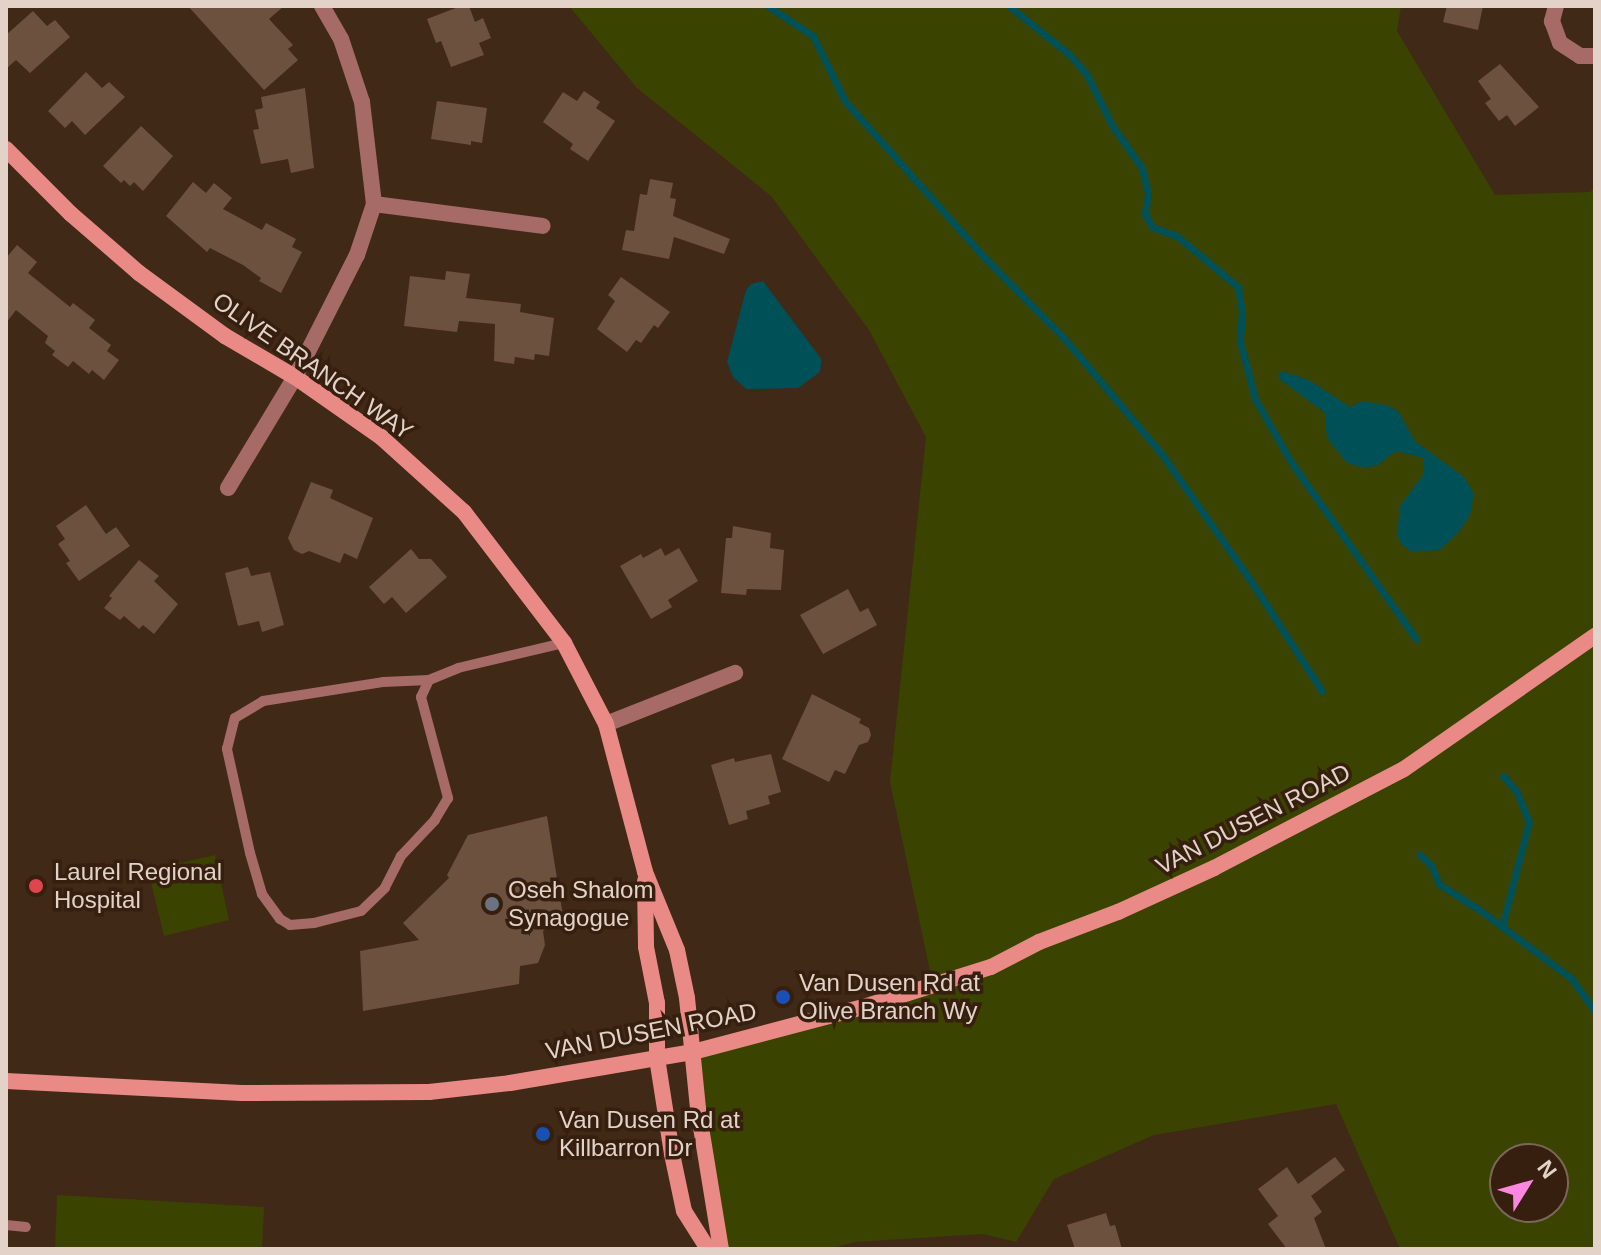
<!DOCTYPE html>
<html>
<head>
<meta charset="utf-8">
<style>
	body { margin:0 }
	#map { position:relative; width:1601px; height:1255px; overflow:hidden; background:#412917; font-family:Helvetica,sans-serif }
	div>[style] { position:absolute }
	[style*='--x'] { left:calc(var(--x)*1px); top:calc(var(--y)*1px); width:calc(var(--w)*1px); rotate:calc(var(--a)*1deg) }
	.green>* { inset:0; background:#3a4300 }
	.water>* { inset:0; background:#005057 }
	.stream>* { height:7px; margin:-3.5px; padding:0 3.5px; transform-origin:3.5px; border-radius:3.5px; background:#005057 }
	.building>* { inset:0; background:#6c513f }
	.lane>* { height:10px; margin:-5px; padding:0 5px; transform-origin:5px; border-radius:5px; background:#a66a67 }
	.street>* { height:16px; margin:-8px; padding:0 8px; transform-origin:8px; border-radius:8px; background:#a66a67 }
	.secondary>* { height:16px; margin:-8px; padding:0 8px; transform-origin:8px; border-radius:8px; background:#ea8a86 }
	.dots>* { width:22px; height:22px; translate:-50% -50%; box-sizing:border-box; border:4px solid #361f0e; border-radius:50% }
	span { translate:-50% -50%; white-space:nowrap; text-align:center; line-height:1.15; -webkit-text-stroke:7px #361f0e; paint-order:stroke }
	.street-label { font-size:24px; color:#e2d2c8 }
	.poi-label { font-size:24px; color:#e2d2c8 }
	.left { translate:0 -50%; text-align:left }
	.frame { position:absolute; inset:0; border:8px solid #e2d2c8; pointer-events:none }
	.north { position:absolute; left:1489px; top:1143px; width:80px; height:80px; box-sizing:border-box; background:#361f0e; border:2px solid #7b6758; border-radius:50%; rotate:53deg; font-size:22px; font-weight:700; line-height:32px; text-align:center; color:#e2d2c8 }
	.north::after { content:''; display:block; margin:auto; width:28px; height:36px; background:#fd86e2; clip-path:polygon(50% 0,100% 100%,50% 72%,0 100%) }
</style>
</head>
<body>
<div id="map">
	<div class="green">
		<i style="clip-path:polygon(evenodd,569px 6px,1401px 6px,1397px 31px,1495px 195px,1590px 192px,1595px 188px,1595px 1249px,1400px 1249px,1336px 1104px,1154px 1135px,1054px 1179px,1016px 1242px,983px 1234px,855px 1242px,828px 1249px,721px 1249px,693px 1052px,933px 985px,890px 782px,926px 437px,869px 330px,771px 196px,637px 88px,569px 6px,1505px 1159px,1553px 1159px,1553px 1207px,1505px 1207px,1505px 1159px)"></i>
		<i style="clip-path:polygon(215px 855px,229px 920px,164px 936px,148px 870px)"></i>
		<i style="clip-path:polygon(57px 1195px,264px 1207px,262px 1249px,55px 1249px)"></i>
	</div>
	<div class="water">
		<i style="clip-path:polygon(763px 281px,822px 360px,820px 372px,798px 388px,746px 389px,733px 377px,727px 362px,746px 290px,751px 284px)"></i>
		<i style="clip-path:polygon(1281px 371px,1309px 380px,1350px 407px,1362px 401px,1386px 405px,1398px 411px,1415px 441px,1464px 477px,1474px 494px,1470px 516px,1457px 534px,1440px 550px,1412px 552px,1401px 544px,1397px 535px,1400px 506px,1423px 475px,1423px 458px,1396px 451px,1378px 465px,1364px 468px,1347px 463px,1327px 438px,1325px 413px,1278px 378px)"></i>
	</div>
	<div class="stream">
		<i style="--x:768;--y:6;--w:54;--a:33.7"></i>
		<i style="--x:813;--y:36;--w:72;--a:63.8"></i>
		<i style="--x:845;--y:101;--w:208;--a:48.3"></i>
		<i style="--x:983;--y:256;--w:115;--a:45.4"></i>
		<i style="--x:1064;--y:338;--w:150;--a:49.9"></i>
		<i style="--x:1161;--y:453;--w:156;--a:54.9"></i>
		<i style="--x:1251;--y:581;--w:131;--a:57.2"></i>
		<i style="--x:1009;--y:6;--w:77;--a:38.7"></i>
		<i style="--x:1069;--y:54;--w:28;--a:49"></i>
		<i style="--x:1087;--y:75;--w:56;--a:63.4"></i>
		<i style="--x:1112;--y:125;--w:52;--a:55.1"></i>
		<i style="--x:1142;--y:168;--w:27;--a:77"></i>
		<i style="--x:1148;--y:194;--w:20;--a:99"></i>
		<i style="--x:1145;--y:214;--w:15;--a:62"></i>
		<i style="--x:1152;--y:227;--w:27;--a:20"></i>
		<i style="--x:1177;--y:236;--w:80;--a:39.9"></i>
		<i style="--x:1238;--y:287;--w:24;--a:81"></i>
		<i style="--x:1242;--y:311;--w:30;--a:94"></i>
		<i style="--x:1240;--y:341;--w:60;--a:75.5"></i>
		<i style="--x:1255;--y:399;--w:76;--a:60.1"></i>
		<i style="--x:1293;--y:465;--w:213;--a:54.7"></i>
		<i style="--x:1420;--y:855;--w:15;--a:42"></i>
		<i style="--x:1431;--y:865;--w:21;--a:67"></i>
		<i style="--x:1439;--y:884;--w:50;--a:32.7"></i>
		<i style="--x:1481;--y:911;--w:112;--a:36.7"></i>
		<i style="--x:1571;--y:978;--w:41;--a:54"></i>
		<i style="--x:1502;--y:927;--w:108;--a:-75.6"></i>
		<i style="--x:1529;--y:822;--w:32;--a:-112"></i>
		<i style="--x:1517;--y:792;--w:21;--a:-131"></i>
	</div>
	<div class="building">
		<i style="clip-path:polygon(188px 6px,284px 6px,269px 19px,293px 45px,288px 49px,298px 60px,264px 90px)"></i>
		<i style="clip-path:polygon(461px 6px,469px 6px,475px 22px,483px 18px,491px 38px,479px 43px,484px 55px,451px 67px,441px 41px,436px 43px,427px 19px)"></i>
		<i style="clip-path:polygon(1447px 6px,1483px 6px,1478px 30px,1443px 22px)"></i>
		<i style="clip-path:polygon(33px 11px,47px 26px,55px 20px,70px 37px,30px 73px,16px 60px,6px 69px,6px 35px)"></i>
		<i style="clip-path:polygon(1500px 64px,1539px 107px,1515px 126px,1507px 115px,1499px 121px,1485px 103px,1491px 99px,1478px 81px)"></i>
		<i style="clip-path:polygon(86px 72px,102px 88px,109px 82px,125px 97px,85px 135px,72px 121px,65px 128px,48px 111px)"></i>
		<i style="clip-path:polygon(305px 88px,314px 168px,291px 173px,288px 159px,261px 164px,253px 130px,259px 129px,255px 110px,263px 108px,261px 97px)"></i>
		<i style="clip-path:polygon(584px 91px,600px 102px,596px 108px,615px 121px,588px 161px,570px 149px,573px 144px,543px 122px,563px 92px,577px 101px)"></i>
		<i style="clip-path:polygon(437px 101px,487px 108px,482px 143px,471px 141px,471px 145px,431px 139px)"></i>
		<i style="clip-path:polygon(141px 126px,173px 156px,143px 191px,134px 182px,130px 186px,124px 180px,121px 183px,103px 166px)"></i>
		<i style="clip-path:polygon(650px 179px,673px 183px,670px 198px,676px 199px,673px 216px,730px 239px,724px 254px,674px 237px,669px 259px,622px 250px,626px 230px,634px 231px,640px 194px,647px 195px)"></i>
		<i style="clip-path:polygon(193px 182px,206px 193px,214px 183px,232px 198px,223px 209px,262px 230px,266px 223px,296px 239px,292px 247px,302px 252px,281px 293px,259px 281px,261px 278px,243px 265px,210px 248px,207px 252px,166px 216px)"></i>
		<i style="clip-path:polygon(17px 245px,37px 262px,28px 273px,70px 307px,73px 303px,95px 320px,89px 328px,111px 345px,107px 351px,119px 360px,104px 380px,92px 370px,89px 374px,73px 361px,68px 367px,52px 355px,55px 351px,45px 343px,48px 336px,16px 310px,6px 323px,6px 258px)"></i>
		<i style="clip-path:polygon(446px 271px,470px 274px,466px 298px,521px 304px,520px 312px,554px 318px,549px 356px,535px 354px,534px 360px,515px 357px,514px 364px,494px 361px,495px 324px,459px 321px,457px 332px,404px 326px,410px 276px,445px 280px)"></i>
		<i style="clip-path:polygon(621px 277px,670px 312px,658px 328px,654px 325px,641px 343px,636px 340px,627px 352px,597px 329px,615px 301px,608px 295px)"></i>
		<i style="clip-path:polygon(311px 482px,333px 490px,330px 498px,373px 518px,357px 559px,344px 553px,340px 563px,309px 551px,302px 554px,294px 550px,288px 538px)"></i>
		<i style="clip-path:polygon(86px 505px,106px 534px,116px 527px,130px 546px,79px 581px,66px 563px,70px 561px,58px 544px,65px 539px,56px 526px)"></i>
		<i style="clip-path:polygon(733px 526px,771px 533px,770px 548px,784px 550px,781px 590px,747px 589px,746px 595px,721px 593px,726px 538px,732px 538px)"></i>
		<i style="clip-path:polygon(661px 548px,665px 556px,679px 548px,698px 581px,668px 600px,672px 607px,651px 619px,620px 566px,641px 554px,643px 558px)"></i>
		<i style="clip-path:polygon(411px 549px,419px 559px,431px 559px,447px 577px,406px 613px,392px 597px,384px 604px,369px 587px)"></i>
		<i style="clip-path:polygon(139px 560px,159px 576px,154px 581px,178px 604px,154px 634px,143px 625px,139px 629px,124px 616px,120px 620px,104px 608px,112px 598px,109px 596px)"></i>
		<i style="clip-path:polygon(248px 567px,251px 576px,270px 572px,284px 625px,262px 632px,259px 621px,238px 626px,225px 573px)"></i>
		<i style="clip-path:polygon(848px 589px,860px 612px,868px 608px,877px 625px,823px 654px,800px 615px)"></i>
		<i style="clip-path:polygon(812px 694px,861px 719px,859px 723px,869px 728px,871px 735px,868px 742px,859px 745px,845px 774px,835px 770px,829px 782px,782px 759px)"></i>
		<i style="clip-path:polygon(771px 754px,781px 792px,768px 796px,770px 804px,746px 811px,748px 819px,729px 825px,711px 765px,734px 758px,735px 762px)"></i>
		<i style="clip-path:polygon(547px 816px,563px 916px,543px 931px,545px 945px,538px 963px,520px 966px,519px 984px,363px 1011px,360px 951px,419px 940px,403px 923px,449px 878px,447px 875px,468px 835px)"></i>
		<i style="clip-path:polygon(1335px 1157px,1345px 1170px,1311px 1196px,1322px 1212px,1314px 1218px,1326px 1249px,1287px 1249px,1268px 1224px,1278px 1216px,1258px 1189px,1287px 1167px,1298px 1184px)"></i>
		<i style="clip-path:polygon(1106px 1213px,1110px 1226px,1115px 1225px,1122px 1249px,1075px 1249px,1067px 1225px)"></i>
	</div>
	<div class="lane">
		<i style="--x:429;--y:680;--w:19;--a:115"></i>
		<i style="--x:421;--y:697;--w:105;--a:75"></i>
		<i style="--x:448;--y:798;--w:26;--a:121"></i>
		<i style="--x:435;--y:820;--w:50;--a:133.4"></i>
		<i style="--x:401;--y:856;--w:36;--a:117"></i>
		<i style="--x:385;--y:888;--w:33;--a:136"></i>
		<i style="--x:361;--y:911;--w:49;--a:165.7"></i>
		<i style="--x:314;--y:923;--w:24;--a:175"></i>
		<i style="--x:290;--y:925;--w:12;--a:-149"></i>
		<i style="--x:280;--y:919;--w:31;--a:-126"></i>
		<i style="--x:262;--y:894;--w:43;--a:-106.3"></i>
		<i style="--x:250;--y:853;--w:107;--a:-102.5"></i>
		<i style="--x:227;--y:749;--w:32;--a:-76"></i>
		<i style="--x:235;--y:718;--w:33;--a:-31"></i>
		<i style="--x:263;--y:701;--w:121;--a:-9"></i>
		<i style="--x:383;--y:682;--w:46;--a:-2.5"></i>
		<i style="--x:429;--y:680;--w:31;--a:-22"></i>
		<i style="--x:458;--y:668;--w:109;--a:-13.3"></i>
		<i style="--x:6;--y:1225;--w:20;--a:6"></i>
	</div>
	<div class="street">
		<i style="--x:1556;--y:6;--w:16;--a:105"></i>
		<i style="--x:1552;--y:21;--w:23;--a:70"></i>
		<i style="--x:1560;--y:43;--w:24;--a:33"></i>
		<i style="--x:1580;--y:56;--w:15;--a:0"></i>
		<i style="--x:374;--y:204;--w:170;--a:7.4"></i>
		<i style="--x:228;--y:488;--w:130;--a:-58.9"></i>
		<i style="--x:295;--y:377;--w:137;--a:-63.1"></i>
		<i style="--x:357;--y:255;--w:54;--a:-71.6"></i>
		<i style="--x:374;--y:204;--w:103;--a:-96.7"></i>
		<i style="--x:362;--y:102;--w:66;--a:-108.4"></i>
		<i style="--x:341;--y:39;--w:38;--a:-120"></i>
		<i style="--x:606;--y:724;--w:139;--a:-21.6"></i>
	</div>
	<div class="secondary">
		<i style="--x:6;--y:149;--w:92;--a:45"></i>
		<i style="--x:71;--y:214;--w:90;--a:40.9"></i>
		<i style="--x:139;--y:273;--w:107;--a:36.2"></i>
		<i style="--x:225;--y:336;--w:81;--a:30.4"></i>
		<i style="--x:295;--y:377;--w:105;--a:34.9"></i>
		<i style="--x:381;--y:437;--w:112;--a:42.1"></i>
		<i style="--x:464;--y:512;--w:165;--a:52.6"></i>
		<i style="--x:564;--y:643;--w:91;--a:62.6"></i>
		<i style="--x:606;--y:724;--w:153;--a:75.2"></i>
		<i style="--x:645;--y:872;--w:84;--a:67.7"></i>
		<i style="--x:677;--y:950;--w:49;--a:78.2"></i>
		<i style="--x:687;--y:998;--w:112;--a:84.3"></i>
		<i style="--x:698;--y:1109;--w:142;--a:80.7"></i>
		<i style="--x:645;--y:881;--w:66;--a:89.1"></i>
		<i style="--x:646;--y:947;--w:57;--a:78.9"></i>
		<i style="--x:657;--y:1003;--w:55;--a:90"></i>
		<i style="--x:657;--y:1058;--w:97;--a:81.1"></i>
		<i style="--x:672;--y:1154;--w:58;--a:78.1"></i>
		<i style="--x:684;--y:1211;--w:45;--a:57.7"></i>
		<i style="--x:6;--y:1081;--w:236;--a:2.9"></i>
		<i style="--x:242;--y:1093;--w:187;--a:-0.3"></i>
		<i style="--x:429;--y:1092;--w:81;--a:-6.3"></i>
		<i style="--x:510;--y:1083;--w:186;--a:-9.6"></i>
		<i style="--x:693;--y:1052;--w:180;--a:-14.8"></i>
		<i style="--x:867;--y:1006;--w:130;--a:-17.5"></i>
		<i style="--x:991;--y:967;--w:54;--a:-27.5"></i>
		<i style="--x:1039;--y:942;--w:85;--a:-20.8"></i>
		<i style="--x:1118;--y:912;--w:106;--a:-24.6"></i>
		<i style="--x:1214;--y:868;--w:214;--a:-27.5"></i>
		<i style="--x:1404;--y:769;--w:233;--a:-34.9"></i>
	</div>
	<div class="dots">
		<i style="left:36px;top:886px;background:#e0444e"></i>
		<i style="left:492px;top:904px;background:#6b7280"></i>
		<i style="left:783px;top:997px;background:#1a4fb4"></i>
		<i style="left:543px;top:1134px;background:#1a4fb4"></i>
	</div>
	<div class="street-label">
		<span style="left:313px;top:366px;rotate:35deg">OLIVE BRANCH WAY</span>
		<span style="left:1253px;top:819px;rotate:-27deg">VAN DUSEN ROAD</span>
		<span style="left:651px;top:1031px;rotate:-11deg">VAN DUSEN ROAD</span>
	</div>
	<div class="poi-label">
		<span class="left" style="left:54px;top:886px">Laurel Regional<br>Hospital</span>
		<span class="left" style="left:508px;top:904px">Oseh Shalom<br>Synagogue</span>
		<span class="left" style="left:799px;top:997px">Van Dusen Rd at<br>Olive Branch Wy</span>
		<span class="left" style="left:559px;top:1134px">Van Dusen Rd at<br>Killbarron Dr</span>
	</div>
	<div class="frame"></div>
	<div class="north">N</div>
</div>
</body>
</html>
